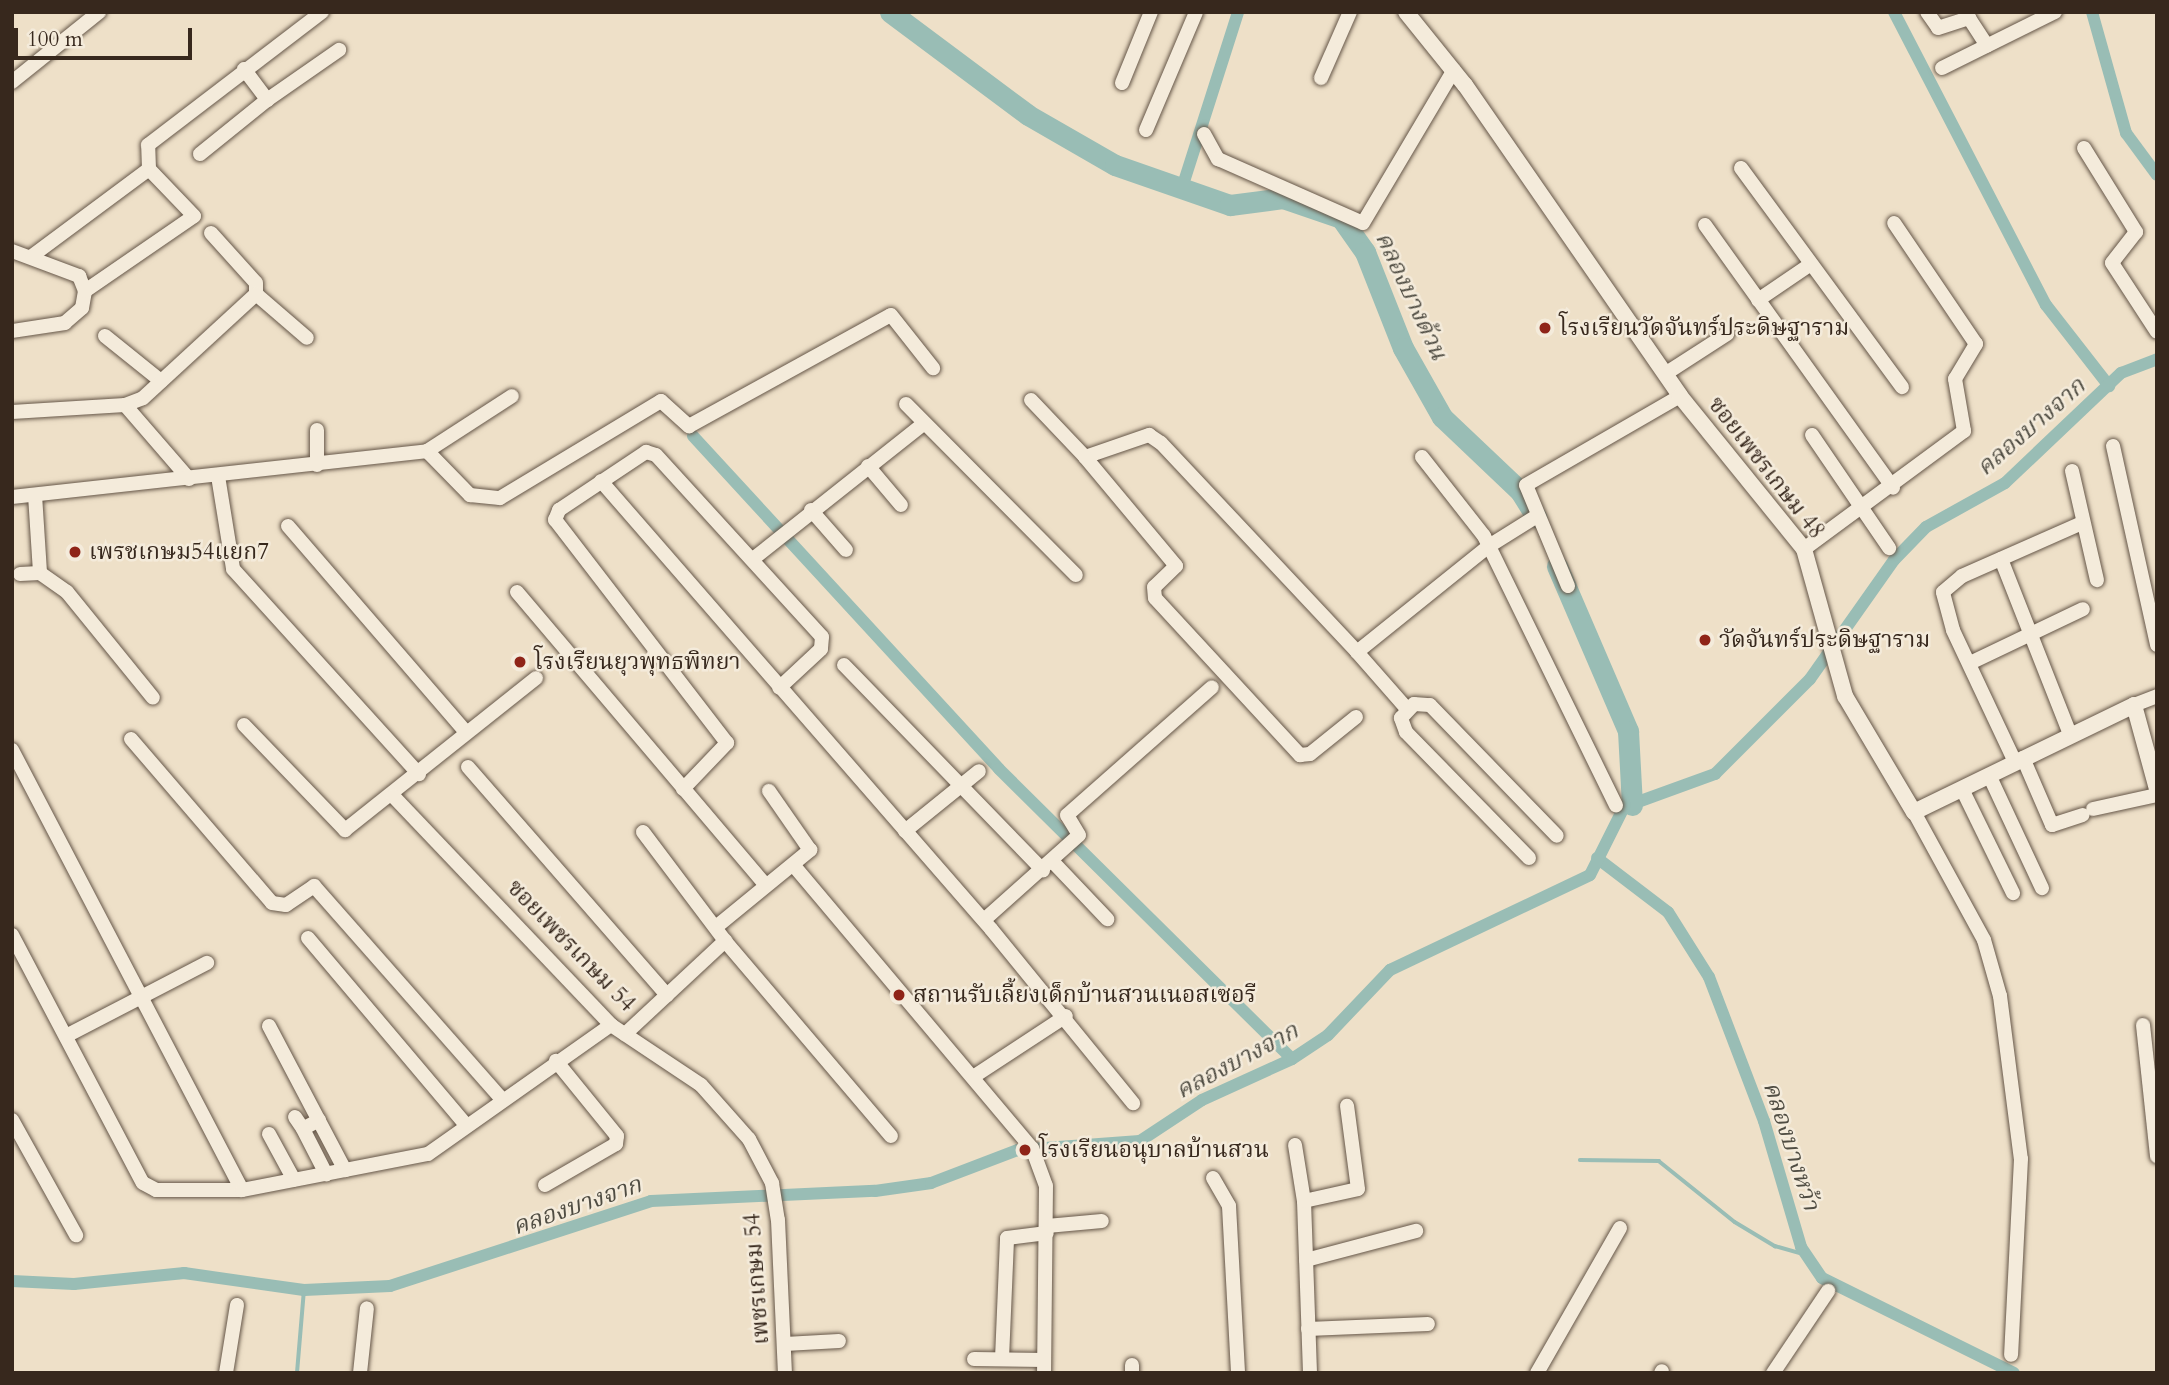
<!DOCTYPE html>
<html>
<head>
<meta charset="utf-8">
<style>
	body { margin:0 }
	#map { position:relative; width:2169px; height:1385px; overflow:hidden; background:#eee0c8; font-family:Cardo,"Noto Serif Thai",serif }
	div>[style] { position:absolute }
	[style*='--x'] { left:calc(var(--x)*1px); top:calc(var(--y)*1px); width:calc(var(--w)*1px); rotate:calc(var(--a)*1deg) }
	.stream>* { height:3.5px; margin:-1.75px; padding:0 1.75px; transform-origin:1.75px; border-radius:1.75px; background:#99bdb5 }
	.canal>* { height:12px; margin:-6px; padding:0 6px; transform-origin:6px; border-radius:6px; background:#99bdb5 }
	.river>* { height:21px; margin:-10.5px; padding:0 10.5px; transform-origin:10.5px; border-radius:10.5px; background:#99bdb5 }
	.roads { filter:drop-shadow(0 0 2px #655648) drop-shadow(0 0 2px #655648) }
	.minor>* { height:14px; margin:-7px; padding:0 7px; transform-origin:7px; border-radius:7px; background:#f4ebdb }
	.tertiary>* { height:16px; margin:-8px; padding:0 8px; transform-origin:8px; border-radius:8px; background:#f4ebdb }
	.dots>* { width:19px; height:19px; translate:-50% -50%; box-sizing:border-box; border:4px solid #f4ebdb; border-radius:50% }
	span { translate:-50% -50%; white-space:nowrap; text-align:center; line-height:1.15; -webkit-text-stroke:5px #f4ebdb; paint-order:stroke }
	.poi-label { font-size:23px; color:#37281d }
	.left { translate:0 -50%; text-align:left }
	.street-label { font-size:23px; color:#37281d }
	.water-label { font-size:24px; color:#504d43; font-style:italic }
	.frame { position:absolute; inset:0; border:14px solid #37281d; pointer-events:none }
	.scale { position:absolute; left:14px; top:28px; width:178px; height:32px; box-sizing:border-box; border:4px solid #37281d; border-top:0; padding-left:9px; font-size:21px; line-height:24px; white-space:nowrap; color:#37281d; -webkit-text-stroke:5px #f4ebdb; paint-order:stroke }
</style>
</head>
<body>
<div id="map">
	<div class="stream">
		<i style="--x:1580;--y:1160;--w:79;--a:0.7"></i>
		<i style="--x:1659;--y:1161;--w:97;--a:38.8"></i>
		<i style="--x:1735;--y:1222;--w:47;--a:31"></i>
		<i style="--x:1775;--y:1246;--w:32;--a:16"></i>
		<i style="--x:297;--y:1373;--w:83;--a:-85.2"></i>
	</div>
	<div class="canal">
		<i style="--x:1894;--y:12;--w:330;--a:62.6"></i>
		<i style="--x:2046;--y:305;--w:103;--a:52.1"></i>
		<i style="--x:2092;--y:12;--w:126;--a:74.3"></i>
		<i style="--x:2126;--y:133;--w:52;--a:53.6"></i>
		<i style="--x:1181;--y:191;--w:188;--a:-72.3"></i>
		<i style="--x:693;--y:436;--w:452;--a:47.4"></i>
		<i style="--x:999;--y:769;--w:412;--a:44.7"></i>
		<i style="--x:1597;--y:858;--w:89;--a:37.3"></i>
		<i style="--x:1668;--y:912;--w:77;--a:57.8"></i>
		<i style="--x:1709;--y:977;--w:154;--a:69.1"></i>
		<i style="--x:1764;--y:1121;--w:131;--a:73.6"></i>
		<i style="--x:1801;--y:1247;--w:37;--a:56"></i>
		<i style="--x:1822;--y:1278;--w:214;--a:26.3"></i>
		<i style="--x:12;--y:1281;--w:62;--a:2.8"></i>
		<i style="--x:74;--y:1284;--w:111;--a:-5.7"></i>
		<i style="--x:184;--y:1273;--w:121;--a:8.1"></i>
		<i style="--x:304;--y:1290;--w:86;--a:-2.7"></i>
		<i style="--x:390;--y:1286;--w:274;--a:-18"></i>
		<i style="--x:651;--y:1201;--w:224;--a:-2.6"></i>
		<i style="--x:875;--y:1191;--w:57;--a:-8.1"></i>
		<i style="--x:931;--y:1183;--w:93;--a:-20.8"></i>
		<i style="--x:1018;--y:1150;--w:122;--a:-4.2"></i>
		<i style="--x:1140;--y:1141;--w:74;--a:-33.5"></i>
		<i style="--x:1202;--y:1100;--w:99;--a:-24.5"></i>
		<i style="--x:1292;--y:1059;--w:43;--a:-33.7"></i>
		<i style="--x:1328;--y:1035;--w:90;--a:-46.4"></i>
		<i style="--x:1390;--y:970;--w:221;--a:-25.4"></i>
		<i style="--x:1590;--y:875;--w:76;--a:-63.4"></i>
		<i style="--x:1624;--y:807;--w:97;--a:-19.9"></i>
		<i style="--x:1715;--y:774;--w:134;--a:-45"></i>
		<i style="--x:1810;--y:679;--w:146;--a:-54.8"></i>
		<i style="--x:1894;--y:560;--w:46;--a:-45.9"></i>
		<i style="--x:1926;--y:527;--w:90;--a:-29.1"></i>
		<i style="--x:2005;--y:483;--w:160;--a:-43.5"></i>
		<i style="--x:2121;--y:373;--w:39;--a:-21"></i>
	</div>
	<div class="river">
		<i style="--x:890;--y:12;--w:172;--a:36.7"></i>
		<i style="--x:1028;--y:115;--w:100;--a:29.9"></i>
		<i style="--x:1115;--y:165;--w:122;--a:19.2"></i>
		<i style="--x:1230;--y:205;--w:53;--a:-7.5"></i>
		<i style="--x:1283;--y:198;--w:61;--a:19"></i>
		<i style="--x:1341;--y:218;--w:42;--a:54.8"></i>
		<i style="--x:1365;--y:252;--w:103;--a:68.4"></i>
		<i style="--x:1403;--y:348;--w:79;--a:60.5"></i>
		<i style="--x:1442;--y:417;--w:108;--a:43.5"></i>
		<i style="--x:1520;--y:491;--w:31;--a:58"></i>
		<i style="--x:1557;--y:566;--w:180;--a:66.7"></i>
		<i style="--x:1628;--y:731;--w:74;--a:86.9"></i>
	</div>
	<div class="roads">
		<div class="minor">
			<i style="--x:1927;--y:12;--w:19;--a:55"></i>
			<i style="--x:1938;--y:28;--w:33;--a:-18"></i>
			<i style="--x:1969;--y:18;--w:33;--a:57"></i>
			<i style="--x:1942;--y:68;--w:126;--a:-26.4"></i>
			<i style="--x:244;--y:69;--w:39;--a:53"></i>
			<i style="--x:267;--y:100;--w:88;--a:-34.8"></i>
			<i style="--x:1321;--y:78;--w:72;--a:-66.3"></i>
			<i style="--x:12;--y:82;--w:112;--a:-38.8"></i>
			<i style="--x:1122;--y:83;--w:77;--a:-67.8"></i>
			<i style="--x:1146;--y:130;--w:128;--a:-67"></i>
			<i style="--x:1204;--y:134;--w:29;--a:61"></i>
			<i style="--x:1218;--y:159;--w:158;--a:23.8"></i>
			<i style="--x:1363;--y:223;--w:178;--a:-59.3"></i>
			<i style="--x:2084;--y:148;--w:99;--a:58.2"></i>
			<i style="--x:2136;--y:232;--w:39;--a:128"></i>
			<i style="--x:2112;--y:263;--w:82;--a:56.9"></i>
			<i style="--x:200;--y:154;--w:86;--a:-38.9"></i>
			<i style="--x:1741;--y:168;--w:272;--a:53.7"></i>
			<i style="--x:1705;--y:225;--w:323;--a:54.4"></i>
			<i style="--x:211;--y:233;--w:67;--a:48"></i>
			<i style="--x:256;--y:283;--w:11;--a:90"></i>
			<i style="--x:256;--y:294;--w:67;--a:40.8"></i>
			<i style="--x:12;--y:251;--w:72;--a:20.5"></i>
			<i style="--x:79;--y:276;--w:16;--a:68"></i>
			<i style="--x:85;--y:291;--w:17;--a:100"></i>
			<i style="--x:82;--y:308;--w:23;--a:139"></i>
			<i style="--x:65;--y:323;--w:54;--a:171.4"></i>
			<i style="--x:32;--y:256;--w:146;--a:-36.6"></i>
			<i style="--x:85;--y:291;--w:132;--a:-34.5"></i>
			<i style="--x:194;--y:216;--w:65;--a:-133.8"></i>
			<i style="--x:149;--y:169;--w:24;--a:-92"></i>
			<i style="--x:148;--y:145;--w:219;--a:-37.4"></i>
			<i style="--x:1758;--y:300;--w:60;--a:-34.2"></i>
			<i style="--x:105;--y:336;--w:72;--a:38.8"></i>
			<i style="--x:1665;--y:374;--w:74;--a:-32.8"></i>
			<i style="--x:1031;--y:400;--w:79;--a:46.5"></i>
			<i style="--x:1085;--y:457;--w:68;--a:-19"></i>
			<i style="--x:1149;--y:435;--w:14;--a:34"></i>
			<i style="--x:1161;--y:443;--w:287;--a:46.8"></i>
			<i style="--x:1357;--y:652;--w:169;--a:-38.8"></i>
			<i style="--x:1489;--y:546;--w:57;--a:-32"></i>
			<i style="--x:906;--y:404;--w:241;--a:45.2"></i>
			<i style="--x:125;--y:405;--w:98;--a:49.1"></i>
			<i style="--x:12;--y:412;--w:113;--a:-3.5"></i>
			<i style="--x:125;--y:405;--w:19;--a:-21"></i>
			<i style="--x:143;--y:398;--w:154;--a:-42.6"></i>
			<i style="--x:317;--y:430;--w:35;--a:90"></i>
			<i style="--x:1812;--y:435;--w:137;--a:55.7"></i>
			<i style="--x:2113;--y:446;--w:204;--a:77.5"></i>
			<i style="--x:427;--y:451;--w:62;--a:45.7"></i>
			<i style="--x:470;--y:495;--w:30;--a:6"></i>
			<i style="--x:500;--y:498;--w:188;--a:-31.1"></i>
			<i style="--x:661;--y:401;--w:38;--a:42"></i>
			<i style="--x:689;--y:426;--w:230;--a:-28.8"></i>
			<i style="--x:891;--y:315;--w:68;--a:51.6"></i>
			<i style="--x:1085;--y:457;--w:142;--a:50.1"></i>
			<i style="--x:1176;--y:566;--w:30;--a:136"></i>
			<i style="--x:1154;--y:587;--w:11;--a:85"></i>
			<i style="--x:1155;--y:598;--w:214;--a:47.3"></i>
			<i style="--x:1300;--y:755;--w:10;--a:-6"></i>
			<i style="--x:1310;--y:754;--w:59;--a:-38.8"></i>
			<i style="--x:1422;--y:457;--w:100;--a:51.9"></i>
			<i style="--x:1484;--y:536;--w:300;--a:63.9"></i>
			<i style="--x:868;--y:466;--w:51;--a:49.8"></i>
			<i style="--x:2072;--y:471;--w:112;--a:77.1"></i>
			<i style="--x:218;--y:476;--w:94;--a:80.8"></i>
			<i style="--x:233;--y:569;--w:277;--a:47.8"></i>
			<i style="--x:601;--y:481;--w:594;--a:48.96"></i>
			<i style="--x:991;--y:929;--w:225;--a:50.8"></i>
			<i style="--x:35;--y:495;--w:78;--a:86.3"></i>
			<i style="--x:40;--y:573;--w:33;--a:35"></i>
			<i style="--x:67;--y:592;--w:136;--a:50.9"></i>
			<i style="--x:12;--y:497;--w:418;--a:-6.3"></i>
			<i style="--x:427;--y:451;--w:101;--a:-32.9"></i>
			<i style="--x:811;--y:510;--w:53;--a:48.8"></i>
			<i style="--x:288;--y:526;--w:271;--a:49.2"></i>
			<i style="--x:1804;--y:549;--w:199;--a:-36.4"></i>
			<i style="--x:1964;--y:431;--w:53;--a:-99.8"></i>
			<i style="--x:1955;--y:379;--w:41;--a:-59"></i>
			<i style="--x:1976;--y:344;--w:146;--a:-124.1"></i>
			<i style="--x:753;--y:559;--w:216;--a:-38.4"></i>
			<i style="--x:2001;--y:559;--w:188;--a:68.5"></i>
			<i style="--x:20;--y:574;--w:20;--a:-3"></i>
			<i style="--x:1568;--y:586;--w:109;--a:-112.6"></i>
			<i style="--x:1526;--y:485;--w:178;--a:-30"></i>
			<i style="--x:517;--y:592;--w:382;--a:49.7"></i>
			<i style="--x:1357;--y:652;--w:77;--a:48.7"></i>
			<i style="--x:1970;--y:663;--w:125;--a:-25.5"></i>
			<i style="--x:844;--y:665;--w:286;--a:45.9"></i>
			<i style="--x:2134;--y:705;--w:25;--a:-21"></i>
			<i style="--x:244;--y:725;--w:146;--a:46.1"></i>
			<i style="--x:345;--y:830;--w:244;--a:-38.5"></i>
			<i style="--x:131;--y:739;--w:216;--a:49.3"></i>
			<i style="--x:272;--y:903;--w:14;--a:8"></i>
			<i style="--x:286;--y:905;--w:34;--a:-34"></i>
			<i style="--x:314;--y:886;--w:283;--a:48.6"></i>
			<i style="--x:12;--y:750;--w:496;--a:62.4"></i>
			<i style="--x:2023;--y:758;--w:73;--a:66.6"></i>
			<i style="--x:2052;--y:825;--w:32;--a:-18"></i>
			<i style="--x:2015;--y:762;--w:146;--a:-115.2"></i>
			<i style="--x:1953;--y:630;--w:39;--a:-105"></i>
			<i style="--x:1943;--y:592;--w:25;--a:-40"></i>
			<i style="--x:1962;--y:576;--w:129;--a:-23.8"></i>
			<i style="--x:468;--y:767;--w:303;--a:48.9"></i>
			<i style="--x:1989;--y:775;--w:125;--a:64.9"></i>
			<i style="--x:683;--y:789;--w:64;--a:-46.3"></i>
			<i style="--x:727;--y:743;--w:282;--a:-127.6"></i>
			<i style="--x:555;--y:520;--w:11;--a:-68"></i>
			<i style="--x:559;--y:510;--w:105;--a:-33.7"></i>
			<i style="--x:646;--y:452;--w:10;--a:17"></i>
			<i style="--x:656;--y:455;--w:246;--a:47.6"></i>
			<i style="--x:822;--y:637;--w:12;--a:95"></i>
			<i style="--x:821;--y:649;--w:57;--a:137.1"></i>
			<i style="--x:1962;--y:789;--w:116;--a:63.9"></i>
			<i style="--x:393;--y:796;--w:316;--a:46.4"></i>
			<i style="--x:611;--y:1025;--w:108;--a:33.7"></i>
			<i style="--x:701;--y:1085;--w:72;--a:48.4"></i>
			<i style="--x:749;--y:1139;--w:50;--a:62.4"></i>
			<i style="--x:772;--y:1183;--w:37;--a:81"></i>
			<i style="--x:778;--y:1220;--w:153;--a:87.4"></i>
			<i style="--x:2093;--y:809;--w:66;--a:-12.3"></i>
			<i style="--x:1914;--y:812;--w:146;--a:61.3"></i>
			<i style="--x:1984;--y:940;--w:58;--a:74.1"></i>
			<i style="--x:2000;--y:996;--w:164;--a:82.7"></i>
			<i style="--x:2021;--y:1159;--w:196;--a:92.9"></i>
			<i style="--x:905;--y:831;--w:95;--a:-39"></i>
			<i style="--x:643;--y:832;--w:136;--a:53"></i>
			<i style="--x:725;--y:941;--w:256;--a:49.6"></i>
			<i style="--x:1529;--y:858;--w:176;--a:-134.3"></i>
			<i style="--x:1406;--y:732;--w:15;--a:-110"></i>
			<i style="--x:1401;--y:718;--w:19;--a:-47"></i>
			<i style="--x:1414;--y:704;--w:16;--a:4"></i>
			<i style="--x:1430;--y:705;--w:182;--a:45.9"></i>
			<i style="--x:1053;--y:862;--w:79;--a:46.5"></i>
			<i style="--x:795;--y:867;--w:368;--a:49.9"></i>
			<i style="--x:1032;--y:1148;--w:40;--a:69.8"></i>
			<i style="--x:1046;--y:1186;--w:187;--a:90.6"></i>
			<i style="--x:984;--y:920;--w:127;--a:-41.8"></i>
			<i style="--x:1079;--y:835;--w:23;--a:-121"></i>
			<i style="--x:1067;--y:815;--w:193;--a:-41.4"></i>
			<i style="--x:716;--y:927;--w:122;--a:-39.3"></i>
			<i style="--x:810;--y:850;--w:72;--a:-124.8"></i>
			<i style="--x:12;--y:935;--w:280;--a:62.2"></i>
			<i style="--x:143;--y:1183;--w:15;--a:28"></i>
			<i style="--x:156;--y:1190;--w:86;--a:0"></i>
			<i style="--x:242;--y:1190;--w:189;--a:-11"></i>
			<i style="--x:428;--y:1154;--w:224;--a:-35.2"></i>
			<i style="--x:308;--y:938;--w:245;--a:49.8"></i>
			<i style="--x:2143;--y:1025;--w:132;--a:83.9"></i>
			<i style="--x:269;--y:1026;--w:163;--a:62.2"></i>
			<i style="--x:625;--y:1034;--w:137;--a:-42.9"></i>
			<i style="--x:66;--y:1036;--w:159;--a:-27.4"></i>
			<i style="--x:973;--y:1077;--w:111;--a:-33.3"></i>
			<i style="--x:295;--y:1117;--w:14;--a:56"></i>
			<i style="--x:12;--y:1120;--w:132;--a:60.9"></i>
			<i style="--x:319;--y:1120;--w:18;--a:151"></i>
			<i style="--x:303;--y:1129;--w:51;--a:62.9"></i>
			<i style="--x:269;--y:1134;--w:52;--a:61.5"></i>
			<i style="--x:1295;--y:1145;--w:57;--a:80.9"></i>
			<i style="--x:1304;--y:1201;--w:172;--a:88"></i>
			<i style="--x:1213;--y:1178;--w:32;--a:60"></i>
			<i style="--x:1229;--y:1206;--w:167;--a:86.9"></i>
			<i style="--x:545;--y:1185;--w:82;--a:-30"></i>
			<i style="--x:616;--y:1144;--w:8;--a:-83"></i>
			<i style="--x:617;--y:1136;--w:97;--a:-129.1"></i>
			<i style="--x:1304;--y:1201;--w:55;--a:-12.5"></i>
			<i style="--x:1358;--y:1189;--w:84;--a:-97.5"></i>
			<i style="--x:1047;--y:1226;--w:55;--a:-5.2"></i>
			<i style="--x:1306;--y:1260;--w:114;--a:-14.8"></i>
			<i style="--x:1308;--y:1329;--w:120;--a:-2.4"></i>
			<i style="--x:785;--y:1344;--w:54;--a:-3.2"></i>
			<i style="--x:974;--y:1359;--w:70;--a:0.8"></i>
			<i style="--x:1002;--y:1359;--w:121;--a:-87.6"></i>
			<i style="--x:1007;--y:1238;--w:40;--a:-7.1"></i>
			<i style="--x:226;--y:1373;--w:69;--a:-80.8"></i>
			<i style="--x:360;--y:1373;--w:65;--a:-83.9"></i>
			<i style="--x:1132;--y:1373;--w:8;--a:-90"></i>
			<i style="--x:1537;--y:1373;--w:167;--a:-60.2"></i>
			<i style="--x:1661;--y:1373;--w:2;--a:-63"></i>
			<i style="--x:1773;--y:1373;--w:99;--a:-56.1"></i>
		</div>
		<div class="tertiary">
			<i style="--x:1406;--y:12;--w:94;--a:51.1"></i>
			<i style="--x:1465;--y:85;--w:378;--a:55.3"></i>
			<i style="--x:1680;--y:396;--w:197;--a:51"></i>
			<i style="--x:1804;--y:549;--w:153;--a:74.4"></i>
			<i style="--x:1845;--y:696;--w:135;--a:59.3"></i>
			<i style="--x:1914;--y:812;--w:245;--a:-25.9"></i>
			<i style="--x:2134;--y:705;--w:87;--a:74.7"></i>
		</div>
	</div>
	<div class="dots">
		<i style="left:1545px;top:328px;background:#8f2418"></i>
		<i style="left:75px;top:552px;background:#8f2418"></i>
		<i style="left:1705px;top:640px;background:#8f2418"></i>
		<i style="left:520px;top:662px;background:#8f2418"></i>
		<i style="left:899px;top:995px;background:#8f2418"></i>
		<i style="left:1025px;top:1150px;background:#8f2418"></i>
	</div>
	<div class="poi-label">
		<span class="left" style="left:1559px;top:328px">โรงเรียนวัดจันทร์ประดิษฐาราม</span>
		<span class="left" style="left:89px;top:552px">เพรชเกษม54แยก7</span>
		<span class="left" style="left:1719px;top:640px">วัดจันทร์ประดิษฐาราม</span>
		<span class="left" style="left:534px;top:662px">โรงเรียนยุวพุทธพิทยา</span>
		<span class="left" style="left:913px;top:995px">สถานรับเลี้ยงเด็กบ้านสวนเนอสเซอรี</span>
		<span class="left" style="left:1039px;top:1150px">โรงเรียนอนุบาลบ้านสวน</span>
	</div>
	<div class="street-label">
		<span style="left:1766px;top:468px;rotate:52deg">ซอยเพชรเกษม 48</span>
		<span style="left:571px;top:946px;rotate:46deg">ซอยเพชรเกษม 54</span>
		<span style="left:757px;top:1279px;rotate:-94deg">เพชรเกษม 54</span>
	</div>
	<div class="water-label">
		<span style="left:1411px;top:296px;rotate:65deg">คลองบางด้วน</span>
		<span style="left:2031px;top:427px;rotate:-41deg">คลองบางจาก</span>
		<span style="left:1237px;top:1061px;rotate:-28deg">คลองบางจาก</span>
		<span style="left:1791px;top:1146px;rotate:72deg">คลองบางหว้า</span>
		<span style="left:577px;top:1206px;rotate:-19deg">คลองบางจาก</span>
	</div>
	<div class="frame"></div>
	<div class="scale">100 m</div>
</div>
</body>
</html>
